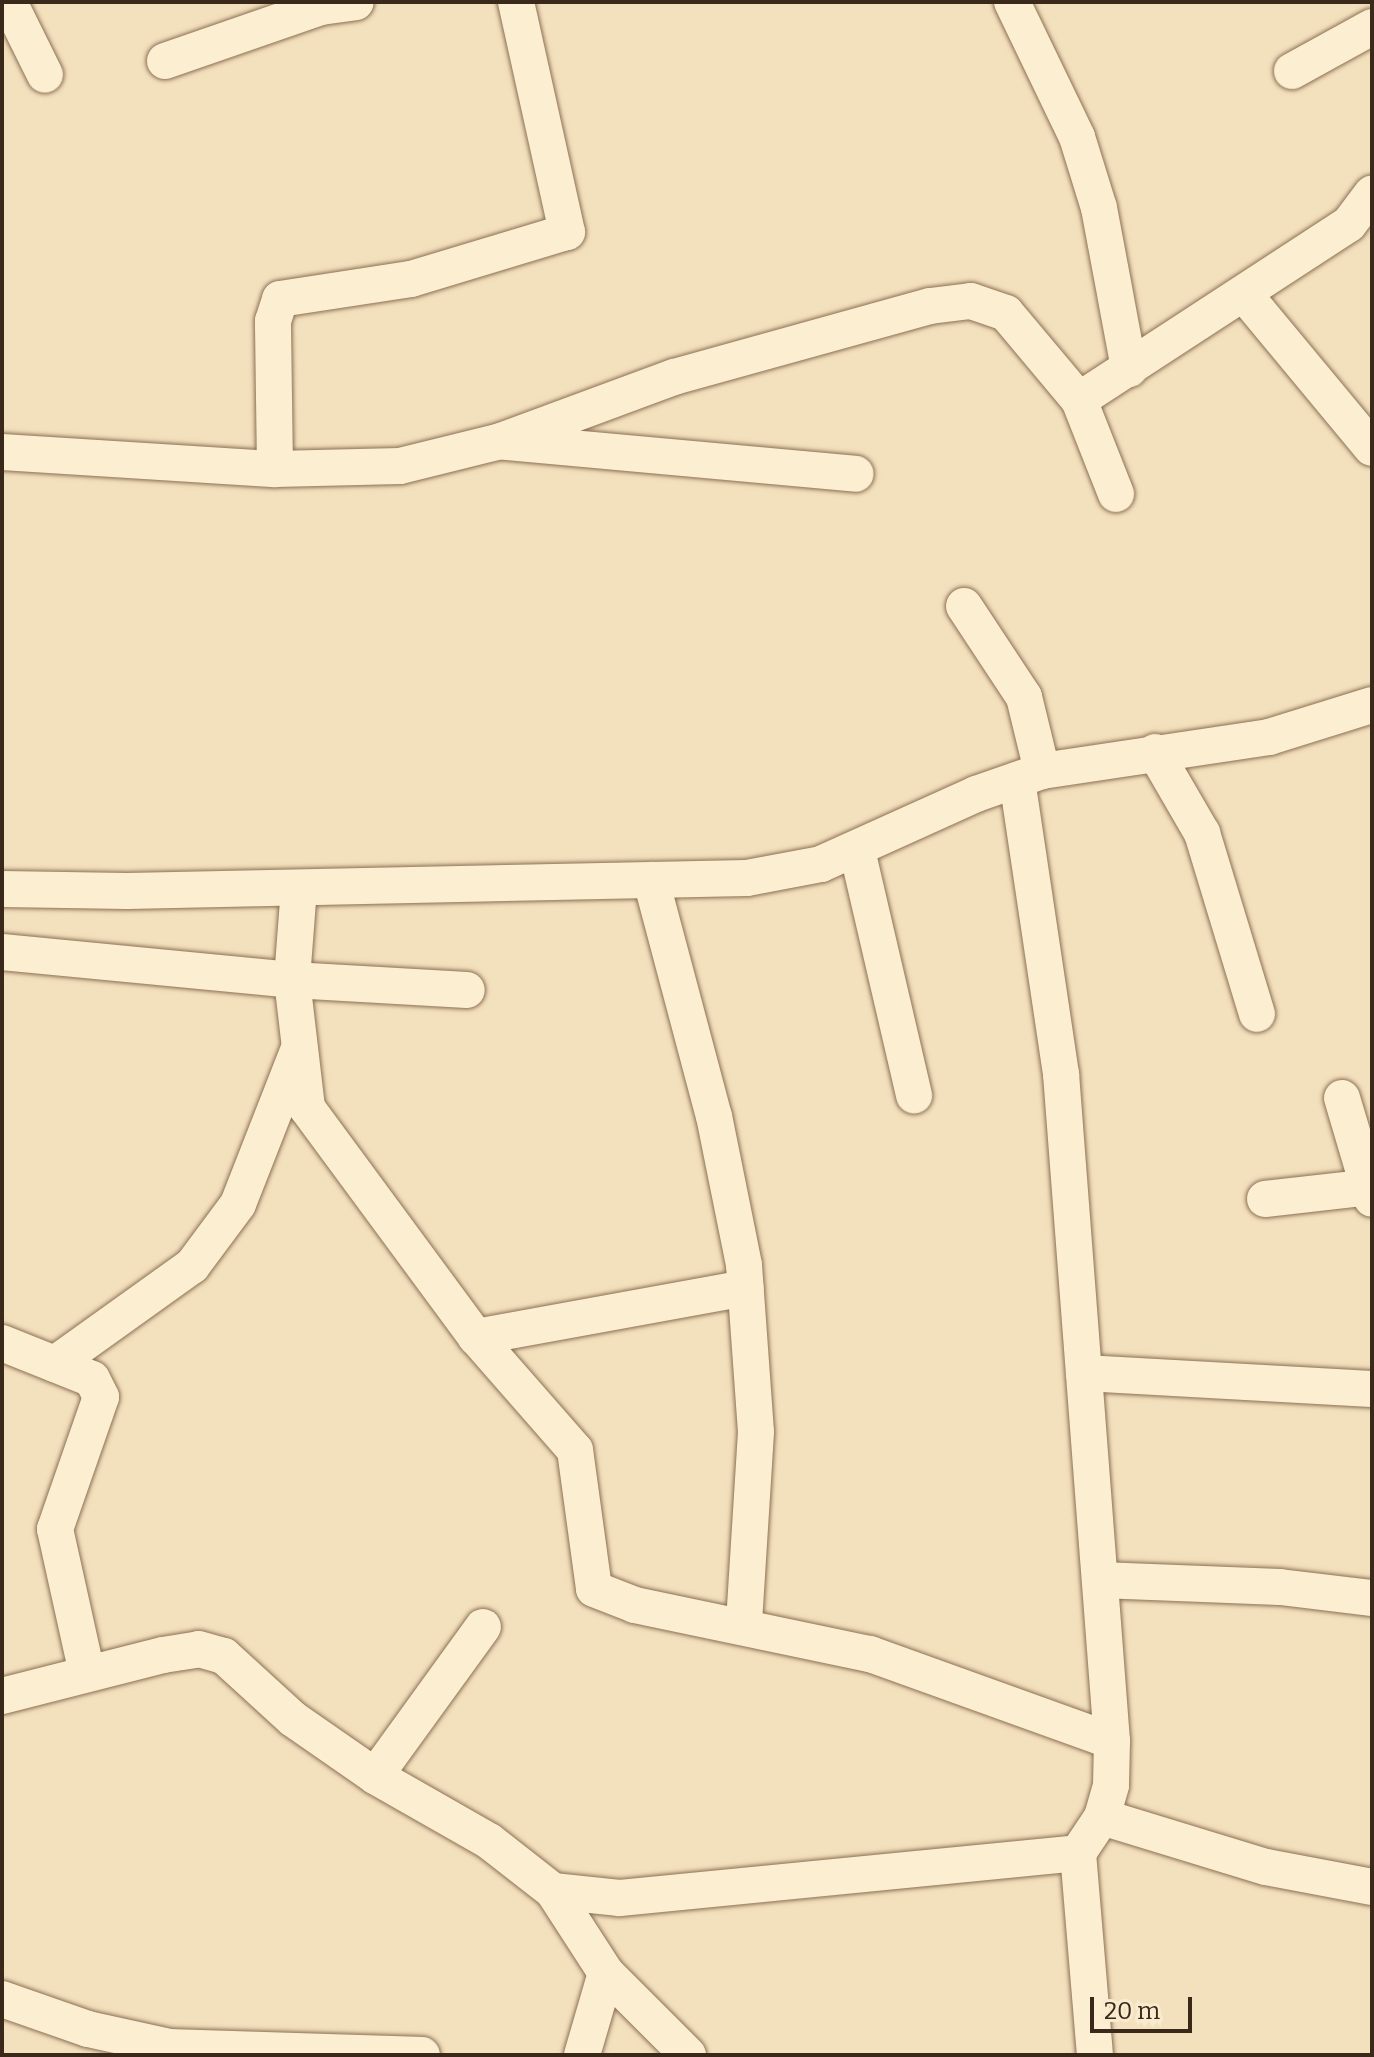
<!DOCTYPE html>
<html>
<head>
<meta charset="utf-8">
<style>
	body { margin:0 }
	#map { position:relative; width:1374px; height:2057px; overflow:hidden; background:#f3e0bd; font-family:Bitter,serif }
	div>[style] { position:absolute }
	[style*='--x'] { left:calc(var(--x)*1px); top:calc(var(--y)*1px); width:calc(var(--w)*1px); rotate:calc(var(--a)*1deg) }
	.roads { filter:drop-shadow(0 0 2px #8c7054) drop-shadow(0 0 2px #8c7054) }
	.minor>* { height:36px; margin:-18px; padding:0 18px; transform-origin:18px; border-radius:18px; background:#fceed1 }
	span { translate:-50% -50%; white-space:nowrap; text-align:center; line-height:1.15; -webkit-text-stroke:6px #f9ebcd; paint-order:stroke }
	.frame { position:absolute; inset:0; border:4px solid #3a281b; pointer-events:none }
	.scale { position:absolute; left:1090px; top:1997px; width:102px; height:36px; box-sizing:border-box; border:4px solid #3a281b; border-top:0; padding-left:10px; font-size:24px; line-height:28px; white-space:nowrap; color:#3a281b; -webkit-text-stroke:6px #f9ebcd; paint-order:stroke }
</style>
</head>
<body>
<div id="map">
	<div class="roads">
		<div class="minor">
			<i style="--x:9;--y:2;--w:81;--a:63.7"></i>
			<i style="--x:1012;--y:2;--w:150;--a:64.3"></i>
			<i style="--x:1077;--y:137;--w:74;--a:72.8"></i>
			<i style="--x:1099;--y:208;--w:164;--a:79.4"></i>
			<i style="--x:165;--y:61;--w:165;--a:-19.1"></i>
			<i style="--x:321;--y:7;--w:35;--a:-8"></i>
			<i style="--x:1292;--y:71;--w:91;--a:-28.8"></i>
			<i style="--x:1244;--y:294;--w:200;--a:50.3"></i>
			<i style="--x:1079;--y:400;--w:322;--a:-33.1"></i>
			<i style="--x:1349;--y:224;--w:38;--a:-53"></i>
			<i style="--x:506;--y:442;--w:351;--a:5.2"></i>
			<i style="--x:2;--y:452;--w:274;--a:3.6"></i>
			<i style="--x:275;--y:469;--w:125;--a:-1.4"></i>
			<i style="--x:400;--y:466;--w:104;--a:-13.9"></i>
			<i style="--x:501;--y:441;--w:184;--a:-20.3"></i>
			<i style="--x:674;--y:377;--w:266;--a:-15.5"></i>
			<i style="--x:930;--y:306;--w:41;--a:-7"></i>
			<i style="--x:971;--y:301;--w:37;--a:19"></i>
			<i style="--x:1006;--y:313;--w:114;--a:50"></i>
			<i style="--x:1079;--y:400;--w:101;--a:68.5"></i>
			<i style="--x:275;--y:469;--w:148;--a:-90.8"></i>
			<i style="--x:273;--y:321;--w:23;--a:-72"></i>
			<i style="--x:280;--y:299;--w:133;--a:-8.7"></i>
			<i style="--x:411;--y:279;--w:163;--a:-16.8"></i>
			<i style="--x:567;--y:232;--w:236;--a:-102.5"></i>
			<i style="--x:964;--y:606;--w:109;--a:56.6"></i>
			<i style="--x:1024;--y:697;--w:76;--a:76.3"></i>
			<i style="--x:1155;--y:752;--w:94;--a:59.9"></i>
			<i style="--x:1202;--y:833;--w:189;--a:73.1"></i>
			<i style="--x:857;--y:850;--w:252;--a:76.9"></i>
			<i style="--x:651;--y:880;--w:244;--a:75.1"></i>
			<i style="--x:714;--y:1116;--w:152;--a:78.6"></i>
			<i style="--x:744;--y:1265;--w:167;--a:85.9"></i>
			<i style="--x:756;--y:1432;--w:193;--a:93.6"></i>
			<i style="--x:299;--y:888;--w:92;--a:94.4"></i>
			<i style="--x:292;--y:980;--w:129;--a:83.3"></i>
			<i style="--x:307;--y:1108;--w:285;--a:53.6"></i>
			<i style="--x:476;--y:1337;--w:150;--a:48.8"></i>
			<i style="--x:575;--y:1450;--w:140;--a:82.2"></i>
			<i style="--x:594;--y:1589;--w:44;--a:21.3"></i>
			<i style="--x:635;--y:1605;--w:240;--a:11.8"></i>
			<i style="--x:870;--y:1654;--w:257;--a:19.8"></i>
			<i style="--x:2;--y:889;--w:125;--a:0.9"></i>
			<i style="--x:127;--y:891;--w:620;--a:-1.2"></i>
			<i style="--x:747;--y:878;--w:75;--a:-10.7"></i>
			<i style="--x:821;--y:864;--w:170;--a:-24.3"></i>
			<i style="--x:976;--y:794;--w:70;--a:-19.2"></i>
			<i style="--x:1042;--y:771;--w:230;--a:-8.5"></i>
			<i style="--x:1269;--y:737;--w:108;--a:-17.3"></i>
			<i style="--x:2;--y:952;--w:291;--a:5.5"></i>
			<i style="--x:292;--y:980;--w:175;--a:3.3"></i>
			<i style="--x:1342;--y:1098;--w:105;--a:73.5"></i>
			<i style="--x:1265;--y:1199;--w:108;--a:-6.4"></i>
			<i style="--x:476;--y:1337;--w:274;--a:-10.3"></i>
			<i style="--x:2;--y:1343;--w:97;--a:21.8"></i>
			<i style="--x:92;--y:1379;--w:20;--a:63"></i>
			<i style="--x:101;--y:1397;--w:140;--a:109.2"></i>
			<i style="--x:55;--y:1529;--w:148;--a:77.5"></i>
			<i style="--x:55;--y:1364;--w:168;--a:-35.6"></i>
			<i style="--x:192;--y:1266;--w:77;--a:-53.4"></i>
			<i style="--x:238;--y:1204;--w:164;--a:-68.6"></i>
			<i style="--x:1084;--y:1373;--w:288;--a:3.2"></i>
			<i style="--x:1100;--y:1580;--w:180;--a:2.2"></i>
			<i style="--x:1280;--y:1587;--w:93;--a:6.8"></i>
			<i style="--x:2;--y:1696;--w:166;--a:-14.3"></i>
			<i style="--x:163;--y:1655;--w:36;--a:-9"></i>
			<i style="--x:199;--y:1649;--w:26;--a:16"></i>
			<i style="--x:224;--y:1656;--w:93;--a:42.4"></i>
			<i style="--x:293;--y:1719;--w:100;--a:34.8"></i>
			<i style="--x:375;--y:1776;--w:131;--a:29.7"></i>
			<i style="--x:489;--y:1841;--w:81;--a:38"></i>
			<i style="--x:553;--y:1891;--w:98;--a:57.1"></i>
			<i style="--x:606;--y:1973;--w:116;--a:45"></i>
			<i style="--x:375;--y:1776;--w:184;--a:-54.1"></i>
			<i style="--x:1102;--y:1817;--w:171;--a:17"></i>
			<i style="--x:1266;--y:1867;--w:108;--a:10.7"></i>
			<i style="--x:1078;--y:1853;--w:203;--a:85.2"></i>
			<i style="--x:553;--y:1891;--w:67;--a:6"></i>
			<i style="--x:620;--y:1898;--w:460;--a:-5.6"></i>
			<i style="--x:1078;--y:1853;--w:43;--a:-56.3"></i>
			<i style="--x:1102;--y:1817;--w:33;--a:-74"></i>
			<i style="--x:1111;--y:1785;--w:44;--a:-88.7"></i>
			<i style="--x:1112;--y:1741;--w:669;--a:-94.37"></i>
			<i style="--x:1061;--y:1074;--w:297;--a:-98.5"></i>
			<i style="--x:2;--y:1999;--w:91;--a:19.2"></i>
			<i style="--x:88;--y:2029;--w:84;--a:12.4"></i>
			<i style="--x:170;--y:2047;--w:252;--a:1.8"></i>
			<i style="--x:582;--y:2055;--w:85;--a:-73.7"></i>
		</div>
	</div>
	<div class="frame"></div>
	<div class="scale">20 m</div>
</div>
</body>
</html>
